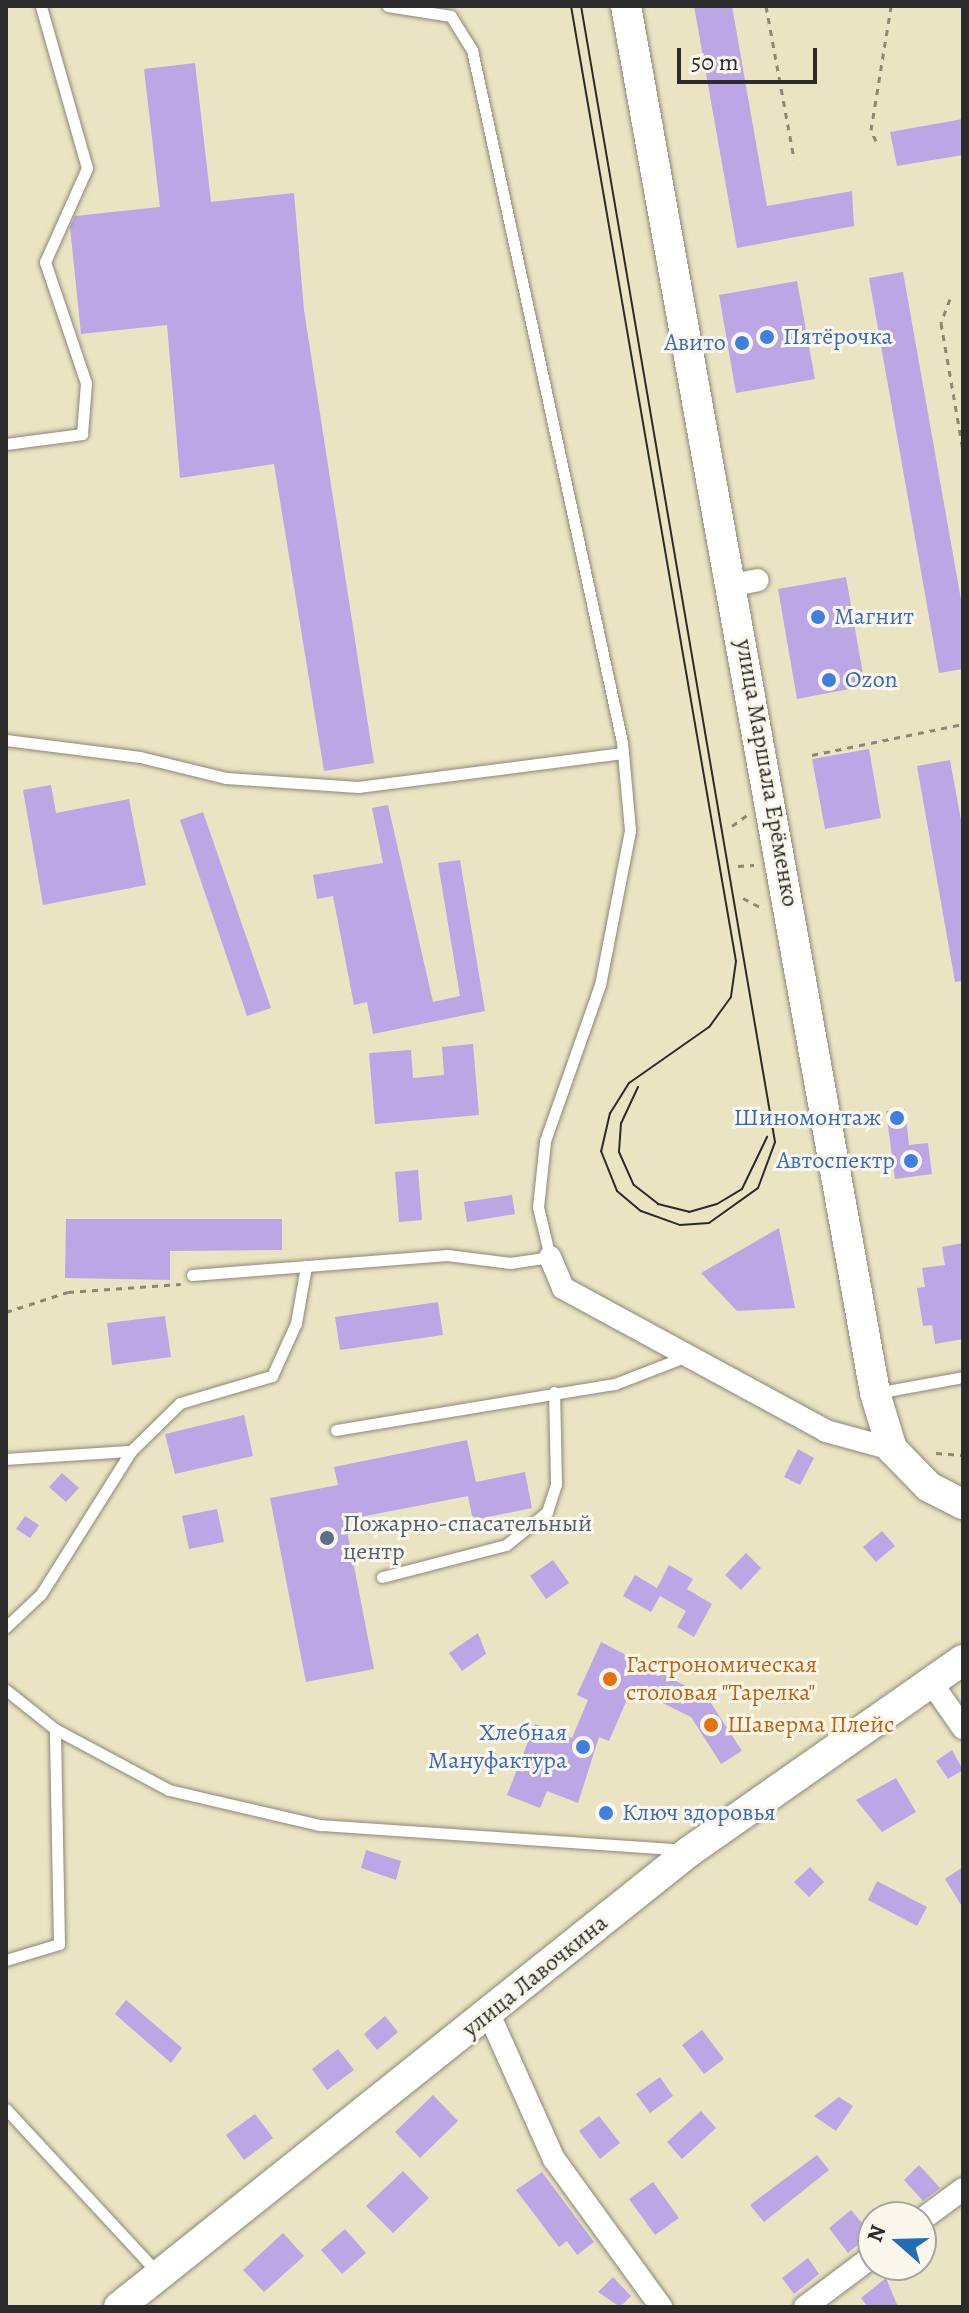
<!DOCTYPE html>
<html>
<head>
<meta charset="utf-8">
<style>
	body { margin:0 }
	#map { position:relative; width:969px; height:2313px; overflow:hidden; background:#ebe4c3; font-family:Alegreya,serif }
	div>[style] { position:absolute }
	[style*='--x'] { left:calc(var(--x)*1px); top:calc(var(--y)*1px); width:calc(var(--w)*1px); rotate:calc(var(--a)*1deg) }
	.building>* { inset:0; background:#bca6e5 }
	.path>* { height:3px; margin-top:-1.5px; transform-origin:0; background:repeating-linear-gradient(90deg,#8b8877 0 6px,transparent 0 12px) }
	.roads { filter:drop-shadow(0 0 2px #8b8877) drop-shadow(0 0 2px #8b8877) }
	.lane>* { height:11px; margin:-5.5px; padding:0 5.5px; transform-origin:5.5px; border-radius:5.5px; background:#fff }
	.street>* { height:22px; margin:-11px; padding:0 11px; transform-origin:11px; border-radius:11px; background:#fff }
	.secondary>* { height:30px; margin:-15px; padding:0 15px; transform-origin:15px; border-radius:15px; background:#fff }
	.tram>* { height:2px; margin:-1px; padding:0 1px; transform-origin:1px; border-radius:1px; background:#2b2b2b }
	.dots>* { width:22px; height:22px; translate:-50% -50%; box-sizing:border-box; border:4px solid #fbf7ec; border-radius:50% }
	span { translate:-50% -50%; white-space:nowrap; text-align:center; line-height:1.15; -webkit-text-stroke:6px #fbf7ec; paint-order:stroke }
	.shop-label { font-size:24px; color:#366cbe }
	.left { translate:0 -50%; text-align:left }
	.right { translate:-100% -50%; text-align:right }
	.street-label { font-size:24px; color:#2b2b2b }
	.service-label { font-size:24px; color:#4e5e75 }
	.food-label { font-size:24px; color:#c56008 }
	.frame { position:absolute; inset:0; border:8px solid #2b2b2b; pointer-events:none }
	.north { position:absolute; left:857px; top:2201px; width:80px; height:80px; box-sizing:border-box; background:#fbf7ec; border:2px solid #a8a59f; border-radius:50%; rotate:290deg; font-size:22px; font-weight:700; line-height:32px; text-align:center; color:#2b2b2b }
	.north::after { content:''; display:block; margin:auto; width:28px; height:36px; background:#1f6fb2; clip-path:polygon(50% 0,100% 100%,50% 72%,0 100%) }
	.scale { position:absolute; left:677px; top:48px; width:140px; height:36px; box-sizing:border-box; border:4px solid #2b2b2b; border-top:0; padding-left:10px; font-size:24px; line-height:28px; white-space:nowrap; color:#2b2b2b; -webkit-text-stroke:6px #fbf7ec; paint-order:stroke }
</style>
</head>
<body>
<div id="map">
	<div class="building">
		<i style="clip-path:polygon(694px 6px,732px 6px,767px 206px,852px 191px,854px 226px,737px 248px)"></i>
		<i style="clip-path:polygon(195px 63px,211px 202px,294px 193px,304px 310px,374px 763px,324px 771px,274px 464px,180px 478px,167px 325px,81px 334px,70px 227px,75px 216px,160px 207px,144px 69px)"></i>
		<i style="clip-path:polygon(963px 119px,963px 155px,897px 166px,890px 132px)"></i>
		<i style="clip-path:polygon(903px 272px,963px 611px,963px 669px,939px 673px,869px 278px)"></i>
		<i style="clip-path:polygon(797px 281px,815px 379px,736px 393px,719px 295px)"></i>
		<i style="clip-path:polygon(846px 577px,865px 686px,797px 699px,778px 589px)"></i>
		<i style="clip-path:polygon(869px 749px,881px 818px,825px 829px,812px 759px)"></i>
		<i style="clip-path:polygon(950px 760px,963px 831px,963px 981px,955px 982px,917px 766px)"></i>
		<i style="clip-path:polygon(51px 785px,56px 813px,129px 799px,146px 885px,43px 905px,23px 790px)"></i>
		<i style="clip-path:polygon(388px 805px,433px 1002px,460px 996px,438px 863px,460px 860px,485px 1011px,373px 1034px,367px 1002px,354px 1005px,333px 896px,317px 899px,313px 875px,383px 863px,372px 808px)"></i>
		<i style="clip-path:polygon(203px 812px,271px 1008px,247px 1016px,180px 820px)"></i>
		<i style="clip-path:polygon(473px 1044px,479px 1115px,375px 1124px,369px 1053px,411px 1050px,413px 1078px,444px 1075px,442px 1047px)"></i>
		<i style="clip-path:polygon(905px 1109px,909px 1145px,928px 1143px,932px 1174px,895px 1179px,886px 1111px)"></i>
		<i style="clip-path:polygon(418px 1170px,422px 1220px,399px 1222px,395px 1172px)"></i>
		<i style="clip-path:polygon(512px 1195px,515px 1214px,467px 1222px,464px 1202px)"></i>
		<i style="clip-path:polygon(66px 1219px,282px 1219px,282px 1250px,170px 1251px,170px 1280px,65px 1278px)"></i>
		<i style="clip-path:polygon(779px 1228px,795px 1308px,737px 1311px,701px 1273px)"></i>
		<i style="clip-path:polygon(963px 1243px,963px 1339px,935px 1344px,932px 1325px,923px 1326px,917px 1288px,925px 1287px,922px 1268px,945px 1265px,942px 1247px)"></i>
		<i style="clip-path:polygon(438px 1302px,443px 1335px,340px 1350px,335px 1317px)"></i>
		<i style="clip-path:polygon(165px 1316px,171px 1357px,112px 1365px,107px 1323px)"></i>
		<i style="clip-path:polygon(244px 1415px,253px 1456px,175px 1474px,165px 1434px)"></i>
		<i style="clip-path:polygon(467px 1440px,476px 1482px,525px 1472px,532px 1508px,473px 1520px,468px 1496px,345px 1520px,374px 1669px,306px 1682px,270px 1498px,338px 1485px,334px 1467px)"></i>
		<i style="clip-path:polygon(798px 1449px,814px 1458px,800px 1485px,784px 1477px)"></i>
		<i style="clip-path:polygon(62px 1473px,79px 1488px,66px 1502px,49px 1487px)"></i>
		<i style="clip-path:polygon(217px 1509px,224px 1542px,189px 1549px,182px 1516px)"></i>
		<i style="clip-path:polygon(25px 1516px,39px 1525px,30px 1538px,16px 1529px)"></i>
		<i style="clip-path:polygon(882px 1531px,895px 1546px,876px 1562px,863px 1547px)"></i>
		<i style="clip-path:polygon(746px 1553px,761px 1568px,741px 1590px,725px 1575px)"></i>
		<i style="clip-path:polygon(553px 1560px,569px 1583px,546px 1599px,530px 1576px)"></i>
		<i style="clip-path:polygon(669px 1565px,693px 1579px,687px 1589px,712px 1604px,694px 1637px,677px 1627px,686px 1611px,660px 1596px,651px 1612px,623px 1596px,635px 1575px,657px 1588px)"></i>
		<i style="clip-path:polygon(478px 1633px,486px 1654px,462px 1671px,449px 1653px)"></i>
		<i style="clip-path:polygon(601px 1642px,707px 1697px,742px 1751px,721px 1764px,691px 1717px,632px 1688px,609px 1741px,599px 1737px,578px 1803px,547px 1791px,540px 1808px,507px 1795px,535px 1724px,572px 1738px,588px 1700px,577px 1695px)"></i>
		<i style="clip-path:polygon(952px 1750px,963px 1770px,948px 1779px,936px 1761px)"></i>
		<i style="clip-path:polygon(896px 1778px,916px 1812px,882px 1832px,856px 1800px)"></i>
		<i style="clip-path:polygon(366px 1850px,401px 1861px,396px 1880px,361px 1868px)"></i>
		<i style="clip-path:polygon(810px 1867px,824px 1882px,809px 1897px,794px 1882px)"></i>
		<i style="clip-path:polygon(963px 1867px,963px 1908px,945px 1879px)"></i>
		<i style="clip-path:polygon(877px 1881px,927px 1907px,917px 1926px,868px 1900px)"></i>
		<i style="clip-path:polygon(126px 2000px,182px 2048px,171px 2063px,115px 2014px)"></i>
		<i style="clip-path:polygon(385px 2016px,398px 2032px,377px 2050px,364px 2034px)"></i>
		<i style="clip-path:polygon(702px 2030px,724px 2059px,704px 2074px,682px 2045px)"></i>
		<i style="clip-path:polygon(338px 2049px,354px 2070px,327px 2090px,312px 2069px)"></i>
		<i style="clip-path:polygon(660px 2077px,673px 2096px,650px 2113px,636px 2094px)"></i>
		<i style="clip-path:polygon(433px 2095px,458px 2121px,420px 2158px,395px 2132px)"></i>
		<i style="clip-path:polygon(839px 2097px,853px 2106px,836px 2131px,814px 2116px)"></i>
		<i style="clip-path:polygon(701px 2111px,716px 2128px,682px 2159px,667px 2142px)"></i>
		<i style="clip-path:polygon(255px 2114px,273px 2138px,244px 2160px,226px 2135px)"></i>
		<i style="clip-path:polygon(599px 2116px,620px 2143px,600px 2159px,579px 2131px)"></i>
		<i style="clip-path:polygon(817px 2155px,829px 2170px,764px 2222px,750px 2205px)"></i>
		<i style="clip-path:polygon(919px 2165px,940px 2188px,923px 2201px,904px 2180px)"></i>
		<i style="clip-path:polygon(403px 2171px,429px 2198px,393px 2233px,366px 2206px)"></i>
		<i style="clip-path:polygon(542px 2172px,594px 2242px,577px 2255px,567px 2241px,559px 2247px,516px 2190px)"></i>
		<i style="clip-path:polygon(653px 2182px,679px 2218px,655px 2235px,629px 2199px)"></i>
		<i style="clip-path:polygon(851px 2210px,871px 2234px,848px 2253px,829px 2228px)"></i>
		<i style="clip-path:polygon(345px 2229px,366px 2253px,342px 2274px,321px 2250px)"></i>
		<i style="clip-path:polygon(283px 2233px,304px 2256px,264px 2292px,243px 2270px)"></i>
		<i style="clip-path:polygon(808px 2258px,819px 2274px,794px 2294px,782px 2278px)"></i>
		<i style="clip-path:polygon(613px 2277px,631px 2296px,620px 2307px,598px 2292px)"></i>
		<i style="clip-path:polygon(886px 2278px,898px 2307px,868px 2307px,861px 2298px)"></i>
	</div>
	<div class="path">
		<i style="--x:766;--y:6;--w:156;--a:79.6"></i>
		<i style="--x:876;--y:141;--w:12;--a:-114"></i>
		<i style="--x:871;--y:130;--w:126;--a:-80.8"></i>
		<i style="--x:950;--y:299;--w:26;--a:111"></i>
		<i style="--x:941;--y:323;--w:130;--a:80.2"></i>
		<i style="--x:812;--y:755;--w:154;--a:-11.6"></i>
		<i style="--x:732;--y:826;--w:19;--a:-36"></i>
		<i style="--x:738;--y:866;--w:16;--a:-4"></i>
		<i style="--x:743;--y:898;--w:24;--a:28"></i>
		<i style="--x:6;--y:1312;--w:65;--a:-17.9"></i>
		<i style="--x:68;--y:1292;--w:113;--a:-4"></i>
		<i style="--x:936;--y:1453;--w:27;--a:4"></i>
	</div>
	<div class="roads">
		<div class="lane">
			<i style="--x:6;--y:444;--w:77;--a:-7.5"></i>
			<i style="--x:82;--y:434;--w:51;--a:-85.5"></i>
			<i style="--x:86;--y:383;--w:128;--a:-108.7"></i>
			<i style="--x:45;--y:262;--w:103;--a:-65.9"></i>
			<i style="--x:87;--y:168;--w:168;--a:-105.9"></i>
			<i style="--x:6;--y:740;--w:135;--a:7.2"></i>
			<i style="--x:140;--y:757;--w:89;--a:13.7"></i>
			<i style="--x:226;--y:778;--w:132;--a:3.9"></i>
			<i style="--x:358;--y:787;--w:267;--a:-7.3"></i>
			<i style="--x:192;--y:1275;--w:256;--a:-4.5"></i>
			<i style="--x:447;--y:1255;--w:64;--a:7.2"></i>
			<i style="--x:510;--y:1263;--w:40;--a:-8.5"></i>
			<i style="--x:550;--y:1257;--w:51;--a:-103.5"></i>
			<i style="--x:538;--y:1207;--w:66;--a:-83.9"></i>
			<i style="--x:545;--y:1141;--w:165;--a:-70.6"></i>
			<i style="--x:600;--y:985;--w:158;--a:-79"></i>
			<i style="--x:630;--y:830;--w:88;--a:-95.2"></i>
			<i style="--x:622;--y:742;--w:708;--a:-102.23"></i>
			<i style="--x:472;--y:50;--w:40;--a:-122"></i>
			<i style="--x:451;--y:16;--w:64;--a:-171"></i>
			<i style="--x:876;--y:1393;--w:88;--a:-10.4"></i>
			<i style="--x:336;--y:1430;--w:283;--a:-9.4"></i>
			<i style="--x:615;--y:1384;--w:77;--a:-21.3"></i>
			<i style="--x:6;--y:1459;--w:125;--a:-3.7"></i>
			<i style="--x:382;--y:1577;--w:128;--a:-14.5"></i>
			<i style="--x:506;--y:1545;--w:53;--a:-38.8"></i>
			<i style="--x:547;--y:1512;--w:29;--a:-72"></i>
			<i style="--x:556;--y:1484;--w:92;--a:-91.2"></i>
			<i style="--x:6;--y:1627;--w:48;--a:-43.3"></i>
			<i style="--x:41;--y:1594;--w:169;--a:-57.8"></i>
			<i style="--x:131;--y:1451;--w:69;--a:-44.4"></i>
			<i style="--x:180;--y:1403;--w:96;--a:-16.4"></i>
			<i style="--x:272;--y:1376;--w:58;--a:-65.6"></i>
			<i style="--x:296;--y:1323;--w:58;--a:-80"></i>
			<i style="--x:6;--y:1690;--w:63;--a:38.5"></i>
			<i style="--x:55;--y:1729;--w:129;--a:28.2"></i>
			<i style="--x:169;--y:1790;--w:155;--a:13.1"></i>
			<i style="--x:320;--y:1825;--w:367;--a:3.9"></i>
			<i style="--x:6;--y:1960;--w:55;--a:-16.8"></i>
			<i style="--x:59;--y:1944;--w:215;--a:-91.1"></i>
			<i style="--x:6;--y:2109;--w:225;--a:47.2"></i>
		</div>
		<div class="street">
			<i style="--x:733;--y:585;--w:25;--a:-11"></i>
			<i style="--x:550;--y:1257;--w:34;--a:67"></i>
			<i style="--x:563;--y:1288;--w:299;--a:28.5"></i>
			<i style="--x:826;--y:1431;--w:68;--a:15.3"></i>
			<i style="--x:931;--y:1682;--w:56;--a:55.2"></i>
			<i style="--x:489;--y:2014;--w:159;--a:65.9"></i>
			<i style="--x:554;--y:2159;--w:183;--a:54.1"></i>
			<i style="--x:921;--y:2220;--w:52;--a:-36.4"></i>
			<i style="--x:805;--y:2307;--w:85;--a:-36.9"></i>
		</div>
		<div class="secondary">
			<i style="--x:626;--y:6;--w:1409;--a:79.82"></i>
			<i style="--x:875;--y:1393;--w:59;--a:73.1"></i>
			<i style="--x:892;--y:1449;--w:53;--a:45.8"></i>
			<i style="--x:929;--y:1487;--w:38;--a:27"></i>
			<i style="--x:119;--y:2307;--w:731;--a:-38.61"></i>
			<i style="--x:690;--y:1851;--w:333;--a:-35"></i>
		</div>
	</div>
	<div class="tram">
		<i style="--x:571;--y:6;--w:969;--a:80.2"></i>
		<i style="--x:736;--y:961;--w:36;--a:98"></i>
		<i style="--x:731;--y:997;--w:37;--a:126"></i>
		<i style="--x:709;--y:1027;--w:98;--a:145"></i>
		<i style="--x:629;--y:1083;--w:36;--a:122"></i>
		<i style="--x:610;--y:1113;--w:39;--a:103"></i>
		<i style="--x:601;--y:1151;--w:43;--a:68.2"></i>
		<i style="--x:617;--y:1191;--w:31;--a:40"></i>
		<i style="--x:641;--y:1211;--w:41;--a:19.7"></i>
		<i style="--x:680;--y:1225;--w:29;--a:-4"></i>
		<i style="--x:709;--y:1223;--w:60;--a:-35.5"></i>
		<i style="--x:758;--y:1188;--w:49;--a:-69.7"></i>
		<i style="--x:775;--y:1142;--w:1152;--a:-99.69"></i>
		<i style="--x:638;--y:1087;--w:40;--a:115"></i>
		<i style="--x:621;--y:1123;--w:29;--a:94"></i>
		<i style="--x:619;--y:1152;--w:36;--a:66"></i>
		<i style="--x:634;--y:1185;--w:31;--a:38"></i>
		<i style="--x:658;--y:1204;--w:32;--a:14"></i>
		<i style="--x:689;--y:1212;--w:29;--a:-16"></i>
		<i style="--x:717;--y:1204;--w:29;--a:-31"></i>
		<i style="--x:742;--y:1189;--w:58;--a:-64.3"></i>
	</div>
	<div class="dots">
		<i style="left:767px;top:337px;background:#3f7fe0"></i>
		<i style="left:742px;top:343px;background:#3f7fe0"></i>
		<i style="left:818px;top:617px;background:#3f7fe0"></i>
		<i style="left:829px;top:680px;background:#3f7fe0"></i>
		<i style="left:897px;top:1118px;background:#3f7fe0"></i>
		<i style="left:911px;top:1161px;background:#3f7fe0"></i>
		<i style="left:327px;top:1538px;background:#5c6f8a"></i>
		<i style="left:610px;top:1679px;background:#e8710a"></i>
		<i style="left:711px;top:1725px;background:#e8710a"></i>
		<i style="left:583px;top:1747px;background:#3f7fe0"></i>
		<i style="left:606px;top:1813px;background:#3f7fe0"></i>
	</div>
	<div class="shop-label">
		<span class="left" style="left:783px;top:337px">Пятёрочка</span>
		<span class="right" style="left:726px;top:343px">Авито</span>
		<span class="left" style="left:834px;top:617px">Магнит</span>
		<span class="left" style="left:845px;top:680px">Ozon</span>
		<span class="right" style="left:881px;top:1118px">Шиномонтаж</span>
		<span class="right" style="left:895px;top:1161px">Автоспектр</span>
		<span class="right" style="left:567px;top:1747px">Хлебная<br>Мануфактура</span>
		<span class="left" style="left:622px;top:1813px">Ключ здоровья</span>
	</div>
	<div class="street-label">
		<span style="left:767px;top:773px;rotate:80deg">улица Маршала Ерёменко</span>
		<span style="left:535px;top:1976px;rotate:-39deg">улица Лавочкина</span>
	</div>
	<div class="service-label">
		<span class="left" style="left:343px;top:1538px">Пожарно-спасательный<br>центр</span>
	</div>
	<div class="food-label">
		<span class="left" style="left:626px;top:1679px">Гастрономическая<br>столовая "Тарелка"</span>
		<span class="left" style="left:727px;top:1725px">Шаверма Плейс</span>
	</div>
	<div class="frame"></div>
	<div class="north">N</div>
	<div class="scale">50 m</div>
</div>
</body>
</html>
